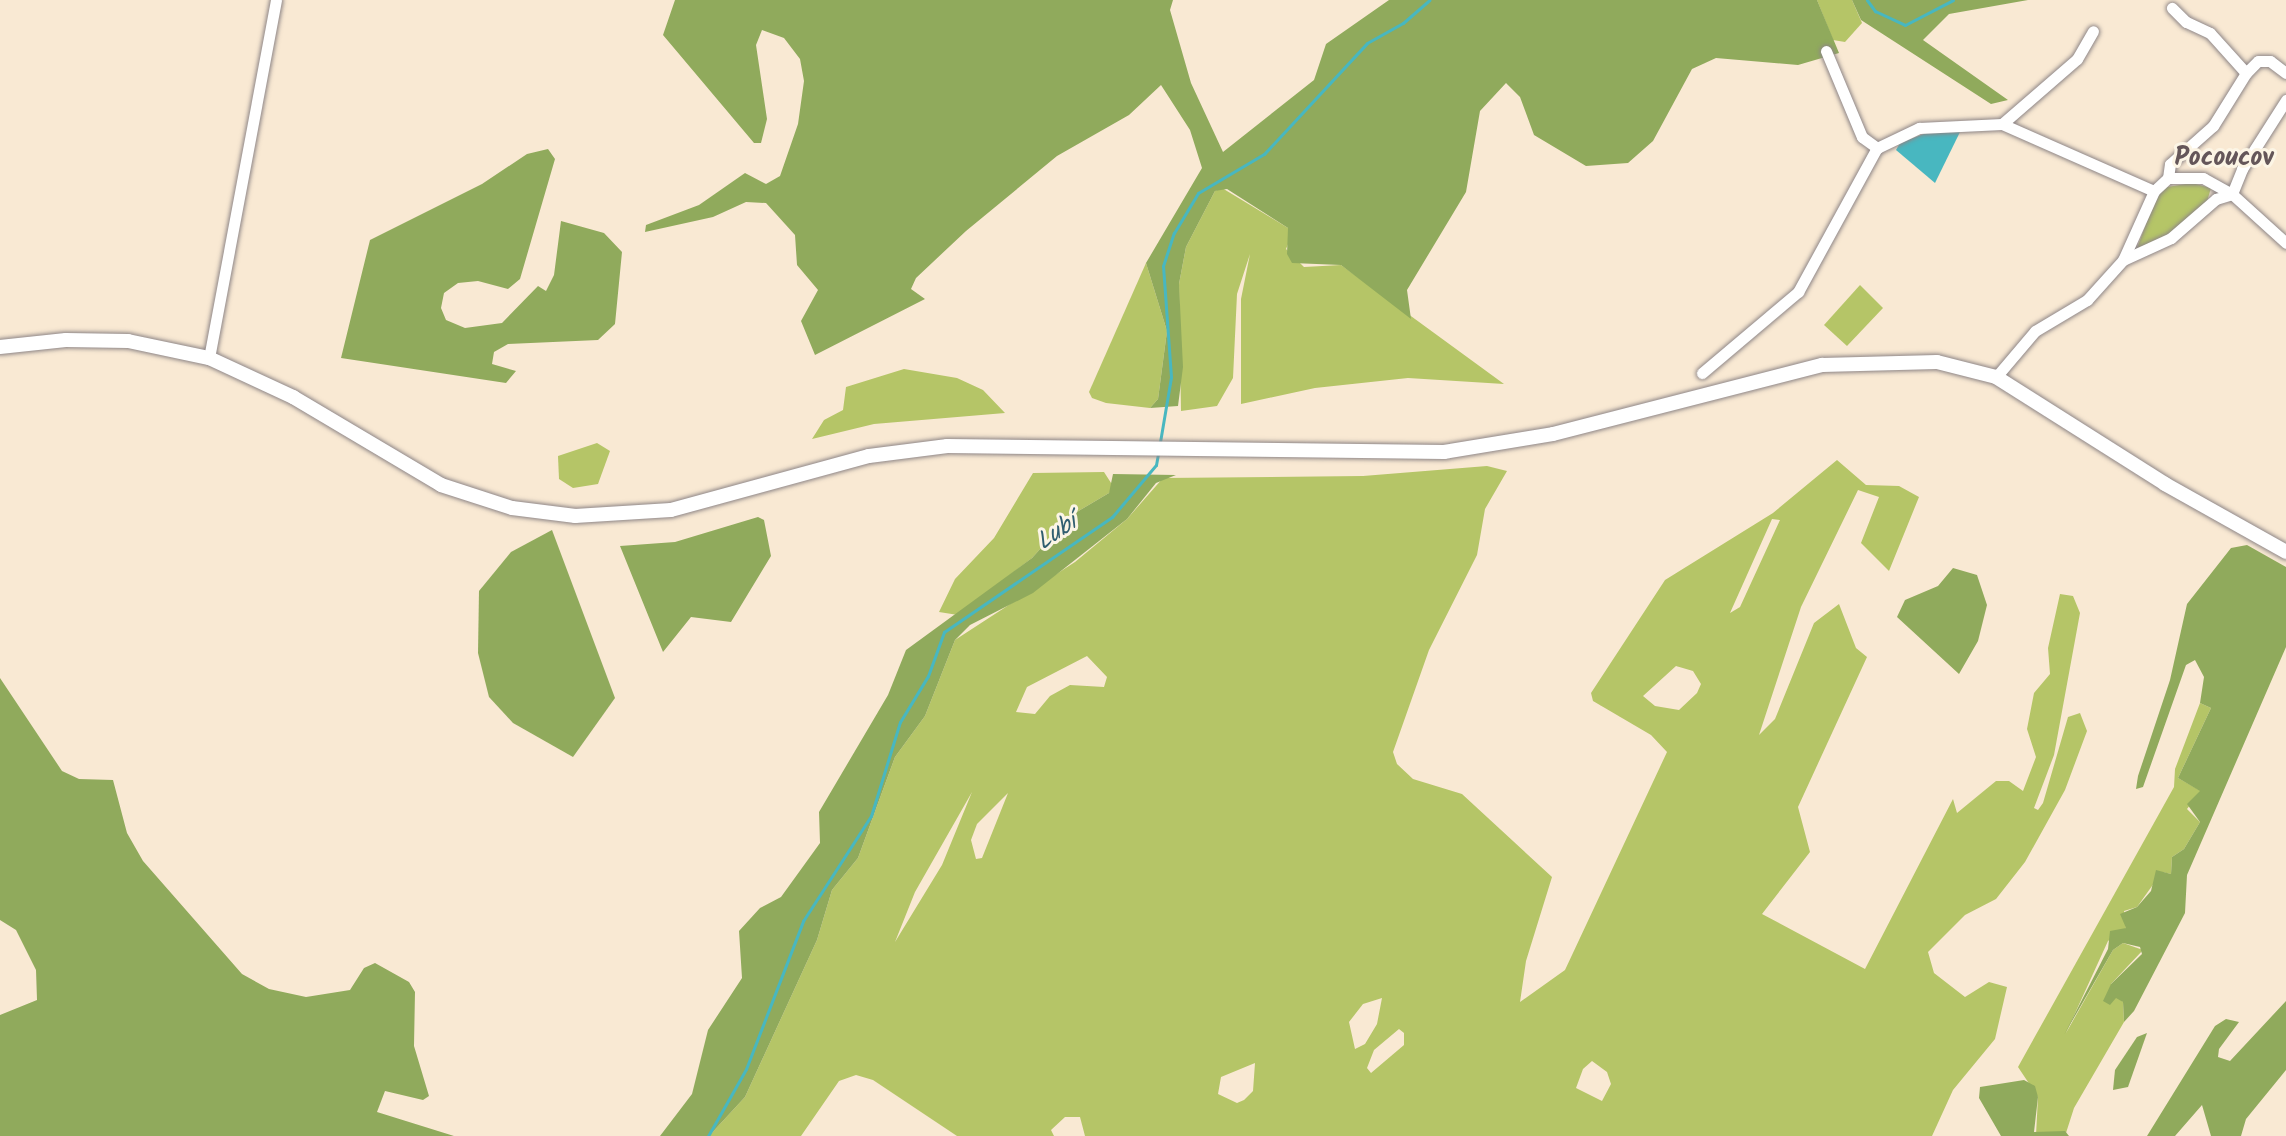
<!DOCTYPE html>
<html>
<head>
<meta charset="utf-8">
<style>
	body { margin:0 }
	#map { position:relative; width:2286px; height:1136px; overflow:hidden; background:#f9e9d3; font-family:Kalam,sans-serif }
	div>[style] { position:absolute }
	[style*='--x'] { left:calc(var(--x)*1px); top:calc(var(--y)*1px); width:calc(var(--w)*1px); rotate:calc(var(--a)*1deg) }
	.green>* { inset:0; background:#b5c567 }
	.forest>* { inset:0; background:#90aa5c }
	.water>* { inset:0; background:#48b7c0 }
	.stream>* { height:3px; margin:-1.5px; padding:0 1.5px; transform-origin:1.5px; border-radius:1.5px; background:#48b7c0 }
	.roads { filter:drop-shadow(0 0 2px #8e8687) drop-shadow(0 0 2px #8e8687) }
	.minor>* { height:11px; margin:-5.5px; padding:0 5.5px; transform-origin:5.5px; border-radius:5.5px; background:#fff }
	.major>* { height:14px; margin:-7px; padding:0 7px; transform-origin:7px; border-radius:7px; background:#fff }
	span { translate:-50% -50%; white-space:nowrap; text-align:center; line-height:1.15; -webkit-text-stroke:6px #fcf5e5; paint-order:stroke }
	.water-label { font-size:24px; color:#315e70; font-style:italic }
	.quarter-label { font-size:26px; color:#645659; font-weight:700 }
</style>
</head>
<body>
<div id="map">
	<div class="green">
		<i style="clip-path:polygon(1817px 0,1852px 0,1862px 23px,1845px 42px,1833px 40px)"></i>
		<i style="clip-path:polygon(2192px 183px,2211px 188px,2206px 205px,2169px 237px,2136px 251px,2157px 194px,2167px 187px)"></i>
		<i style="clip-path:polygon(1222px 188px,1288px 228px,1292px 235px,1286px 249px,1304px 267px,1341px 265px,1504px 384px,1408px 378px,1315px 388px,1241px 404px,1241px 299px,1250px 254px,1237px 294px,1233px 378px,1217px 406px,1181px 411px,1179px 284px,1186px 247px,1215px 191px)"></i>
		<i style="clip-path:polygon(1146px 263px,1167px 331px,1158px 399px,1150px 408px,1106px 403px,1092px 398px,1089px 392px)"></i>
		<i style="clip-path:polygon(1860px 285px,1883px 308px,1847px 346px,1824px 325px)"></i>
		<i style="clip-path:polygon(904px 369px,957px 378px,983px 390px,1005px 413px,874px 424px,812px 439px,824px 420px,843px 410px,846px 387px)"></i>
		<i style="clip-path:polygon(597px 443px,610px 451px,598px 484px,573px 488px,559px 479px,558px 456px)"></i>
		<i style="clip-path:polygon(evenodd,1837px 460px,1866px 485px,1899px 486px,1919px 497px,1889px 571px,1861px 543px,1879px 497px,1858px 490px,1801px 607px,1759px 735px,1775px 719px,1814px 623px,1839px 604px,1856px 648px,1867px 657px,1798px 807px,1810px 852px,1762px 914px,1865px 969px,1953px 799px,1957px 813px,1996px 781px,2009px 781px,2023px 791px,2036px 757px,2027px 729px,2034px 693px,2050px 674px,2048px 648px,2060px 594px,2073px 596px,2080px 613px,2054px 755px,2034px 808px,2038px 810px,2043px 803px,2068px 717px,2080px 713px,2087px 731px,2065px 790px,2025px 862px,1996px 899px,1965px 915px,1928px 952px,1934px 973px,1965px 997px,1989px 982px,2007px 987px,1995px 1039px,1953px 1090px,1932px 1136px,1085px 1136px,1080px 1117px,1065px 1117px,1051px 1130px,1054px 1136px,957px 1136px,873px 1080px,856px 1075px,839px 1081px,801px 1136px,709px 1136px,745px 1097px,817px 940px,832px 890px,858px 858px,895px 757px,925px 716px,955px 640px,1075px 562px,1127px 519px,1163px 478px,1363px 476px,1487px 466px,1507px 471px,1485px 509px,1477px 555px,1429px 650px,1393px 752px,1397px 764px,1413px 779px,1462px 794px,1552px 877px,1526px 961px,1520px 1002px,1565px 970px,1667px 752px,1651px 735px,1593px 701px,1591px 693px,1665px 580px,1773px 513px,1837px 460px,1772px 519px,1780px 520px,1740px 607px,1730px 613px,1772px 519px,1837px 460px,1087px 656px,1107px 677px,1104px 687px,1070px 685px,1050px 696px,1035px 714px,1016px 712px,1027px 687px,1087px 656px,1837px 460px,1676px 666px,1693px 671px,1701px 684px,1697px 693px,1679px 710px,1655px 706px,1643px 696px,1676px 666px,1837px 460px,972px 792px,942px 865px,895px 942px,915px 892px,972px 792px,1837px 460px,1008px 793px,982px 858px,976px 859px,971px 840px,977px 824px,1008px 793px,1837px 460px,1382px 998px,1377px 1024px,1365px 1044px,1355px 1049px,1349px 1022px,1363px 1004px,1382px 998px,1837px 460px,1399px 1029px,1404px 1033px,1404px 1045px,1371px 1073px,1367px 1068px,1374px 1050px,1399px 1029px,1837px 460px,1592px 1061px,1607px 1072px,1611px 1084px,1602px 1101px,1576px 1088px,1583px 1069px,1592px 1061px,1837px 460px,1255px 1063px,1253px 1091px,1244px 1100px,1237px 1103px,1218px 1094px,1221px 1077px,1255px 1063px)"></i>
		<i style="clip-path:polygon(1104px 472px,1113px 486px,1109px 493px,1070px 516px,1032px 558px,958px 615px,939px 612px,955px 579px,994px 538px,1033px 473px)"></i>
		<i style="clip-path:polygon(2200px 703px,2211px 708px,2178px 778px,2201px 791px,2187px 809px,2200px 822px,2184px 849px,2172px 857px,2171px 874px,2162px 872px,2137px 907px,2124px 911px,2126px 928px,2108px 941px,2066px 1033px,2113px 950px,2123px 943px,2143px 950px,2111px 984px,2123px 1002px,2124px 1022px,2074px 1108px,2066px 1133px,2036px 1135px,2038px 1097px,2018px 1067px,2174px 787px,2175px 769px)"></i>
	</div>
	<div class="forest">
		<i style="clip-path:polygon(675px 0,1173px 0,1170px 10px,1191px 83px,1223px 152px,1314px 80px,1326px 44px,1389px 0,1817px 0,1839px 53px,1798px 65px,1716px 58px,1692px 69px,1653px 141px,1628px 163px,1586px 166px,1534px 135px,1520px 97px,1506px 83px,1480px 111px,1466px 192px,1407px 290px,1411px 319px,1341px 265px,1292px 263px,1287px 254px,1288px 228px,1227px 189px,1215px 191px,1186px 247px,1179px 284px,1183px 367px,1178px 406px,1150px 408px,1158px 399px,1167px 331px,1146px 263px,1202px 168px,1190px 130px,1161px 85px,1129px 115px,1057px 156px,966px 231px,916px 278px,911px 289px,925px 299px,815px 355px,801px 321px,818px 290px,797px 265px,795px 235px,766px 203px,746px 202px,713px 217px,645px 232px,646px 225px,699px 205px,745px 173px,766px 184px,780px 176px,798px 124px,804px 81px,800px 59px,784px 38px,762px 30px,756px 45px,767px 119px,761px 143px,754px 143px,663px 35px)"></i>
		<i style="clip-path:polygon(1852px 0,2028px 0,1949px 14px,1923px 40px,2008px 100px,1991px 104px,1861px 20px)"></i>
		<i style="clip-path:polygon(548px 149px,555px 159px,520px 279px,508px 289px,478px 281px,458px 283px,444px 293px,441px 308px,446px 320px,465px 328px,502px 323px,538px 286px,546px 291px,554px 275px,561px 221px,604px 233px,622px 252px,615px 324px,598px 340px,508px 344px,494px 352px,492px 364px,516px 371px,506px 383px,341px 358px,370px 240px,482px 184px,527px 154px)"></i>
		<i style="clip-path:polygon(1113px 474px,1176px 475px,1156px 483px,1127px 519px,1033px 593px,970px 625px,955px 640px,925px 716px,895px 757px,858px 858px,832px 890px,817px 940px,745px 1097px,709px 1136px,660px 1136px,692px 1094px,708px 1030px,742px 978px,739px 931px,760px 908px,781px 897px,820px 843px,819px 812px,888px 695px,906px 650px,1032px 558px,1070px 516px,1109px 493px)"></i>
		<i style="clip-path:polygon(758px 517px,764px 520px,771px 556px,731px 622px,691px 617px,663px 652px,620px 546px,675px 542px)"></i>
		<i style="clip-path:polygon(552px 530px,615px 698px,573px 757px,513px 723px,489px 697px,478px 653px,479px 591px,511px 552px)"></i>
		<i style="clip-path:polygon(2247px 545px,2286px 567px,2286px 647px,2187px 875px,2185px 913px,2134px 1011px,2124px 1022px,2123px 1002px,2116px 998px,2110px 1005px,2103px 1001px,2111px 984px,2142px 954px,2140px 947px,2123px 943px,2113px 950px,2064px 1035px,2108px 949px,2110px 931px,2126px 928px,2120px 914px,2137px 907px,2151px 891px,2156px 870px,2171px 874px,2172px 857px,2184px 849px,2200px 822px,2187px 804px,2200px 791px,2178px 778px,2211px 708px,2200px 703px,2204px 677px,2195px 660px,2186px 665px,2143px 787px,2136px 789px,2138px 776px,2170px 680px,2187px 604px,2231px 548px)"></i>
		<i style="clip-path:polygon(1953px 568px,1977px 575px,1987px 605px,1978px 641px,1959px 674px,1897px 617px,1905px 600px,1938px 586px)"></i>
		<i style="clip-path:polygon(0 678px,62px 771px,79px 779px,113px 780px,127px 833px,143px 861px,242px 974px,269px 989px,306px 997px,350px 990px,364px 968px,375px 963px,409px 982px,415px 992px,414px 1046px,429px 1096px,423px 1100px,385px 1091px,377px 1112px,454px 1136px,0 1136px,0 1015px,37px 1000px,36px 970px,16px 930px,0 920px)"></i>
		<i style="clip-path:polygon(2286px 1001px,2286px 1070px,2246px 1119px,2241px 1136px,2211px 1136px,2202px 1105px,2175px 1136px,2147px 1136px,2215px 1026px,2226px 1019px,2239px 1022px,2219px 1049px,2218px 1057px,2230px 1061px)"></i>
		<i style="clip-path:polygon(2147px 1033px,2128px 1087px,2113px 1090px,2115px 1070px,2137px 1037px)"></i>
		<i style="clip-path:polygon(2024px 1080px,2035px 1086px,2038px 1097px,2034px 1132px,2065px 1131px,2069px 1136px,2001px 1136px,1979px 1098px,1980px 1087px)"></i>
	</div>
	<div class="water">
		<i style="clip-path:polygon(1934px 130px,1960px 132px,1935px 183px,1896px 150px,1900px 143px)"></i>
	</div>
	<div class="stream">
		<i style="--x:1867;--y:0;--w:14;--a:54"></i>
		<i style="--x:1875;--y:11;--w:33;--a:25"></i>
		<i style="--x:1905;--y:25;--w:54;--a:-27.5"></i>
		<i style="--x:1160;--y:442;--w:66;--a:-80.4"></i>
		<i style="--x:1171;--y:377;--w:111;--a:-94.1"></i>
		<i style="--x:1163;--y:266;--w:35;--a:-72"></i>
		<i style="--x:1174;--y:233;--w:47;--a:-59"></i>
		<i style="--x:1198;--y:193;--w:77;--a:-30.6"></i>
		<i style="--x:1264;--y:154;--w:151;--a:-47.1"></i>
		<i style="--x:1367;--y:43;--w:41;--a:-29.1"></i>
		<i style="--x:1403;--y:23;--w:35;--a:-41"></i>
		<i style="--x:708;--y:1136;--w:77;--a:-60.4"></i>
		<i style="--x:746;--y:1069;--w:159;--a:-68.9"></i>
		<i style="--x:803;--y:921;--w:125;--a:-57.1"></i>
		<i style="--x:871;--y:816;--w:98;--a:-72.9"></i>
		<i style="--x:900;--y:722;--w:54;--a:-58.7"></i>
		<i style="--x:928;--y:676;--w:47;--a:-70"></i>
		<i style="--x:944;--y:632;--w:204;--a:-34.4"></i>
		<i style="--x:1112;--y:517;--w:68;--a:-49.8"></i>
		<i style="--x:1156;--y:465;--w:11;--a:-80"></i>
	</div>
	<div class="roads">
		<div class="minor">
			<i style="--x:1826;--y:51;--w:93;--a:67.3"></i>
			<i style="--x:1862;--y:137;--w:19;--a:36"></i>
			<i style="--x:2246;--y:73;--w:17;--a:-45"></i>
			<i style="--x:2258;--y:61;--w:12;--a:0"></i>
			<i style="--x:2270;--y:61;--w:20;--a:37"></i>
			<i style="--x:2002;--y:124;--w:99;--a:-40.9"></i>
			<i style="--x:2077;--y:59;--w:32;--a:-60"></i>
			<i style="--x:2168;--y:178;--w:14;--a:-82"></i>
			<i style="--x:2170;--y:164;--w:57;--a:-41.5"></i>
			<i style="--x:2213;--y:126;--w:62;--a:-58.1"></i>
			<i style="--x:2246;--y:73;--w:54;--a:-132"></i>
			<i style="--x:2210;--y:33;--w:26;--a:-155"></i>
			<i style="--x:2186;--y:22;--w:20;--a:-135"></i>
			<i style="--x:2232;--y:194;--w:27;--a:-68"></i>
			<i style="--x:2242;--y:169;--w:82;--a:-57.5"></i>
			<i style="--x:2123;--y:260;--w:53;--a:-24.6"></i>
			<i style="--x:2171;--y:238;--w:60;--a:-40.9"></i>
			<i style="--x:2216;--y:199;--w:17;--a:-17"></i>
			<i style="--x:209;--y:358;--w:364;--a:-79.4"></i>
			<i style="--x:1702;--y:373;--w:126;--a:-40.2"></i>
			<i style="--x:1798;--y:292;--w:164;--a:-61.3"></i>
			<i style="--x:1877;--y:148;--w:47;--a:-25.5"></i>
			<i style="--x:1919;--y:128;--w:83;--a:-2.8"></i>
			<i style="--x:2002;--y:124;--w:166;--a:23.8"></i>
			<i style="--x:1996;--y:377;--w:60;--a:-49.7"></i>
			<i style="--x:2035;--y:331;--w:61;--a:-30.8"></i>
			<i style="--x:2087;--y:300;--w:54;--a:-48"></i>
			<i style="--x:2123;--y:260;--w:76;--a:-65.8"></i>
			<i style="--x:2154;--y:191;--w:19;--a:-43"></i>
			<i style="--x:2168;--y:178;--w:35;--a:0"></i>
			<i style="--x:2203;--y:178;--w:33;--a:29"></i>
			<i style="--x:2232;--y:194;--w:73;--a:42.2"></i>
		</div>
		<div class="major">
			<i style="--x:0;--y:347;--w:66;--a:-6.1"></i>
			<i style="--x:66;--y:340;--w:62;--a:0.9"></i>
			<i style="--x:128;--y:341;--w:83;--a:11.9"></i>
			<i style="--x:209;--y:358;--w:93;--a:24.9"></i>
			<i style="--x:293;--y:397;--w:172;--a:30.7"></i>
			<i style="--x:441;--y:485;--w:75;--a:17.9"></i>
			<i style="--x:512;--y:508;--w:64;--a:7.2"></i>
			<i style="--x:575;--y:516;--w:96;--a:-3.6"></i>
			<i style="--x:671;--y:510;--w:205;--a:-15.3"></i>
			<i style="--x:869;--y:456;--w:79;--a:-7.3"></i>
			<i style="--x:947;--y:446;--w:497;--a:0.7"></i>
			<i style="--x:1444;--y:452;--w:110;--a:-9.4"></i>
			<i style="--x:1553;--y:434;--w:278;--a:-14.4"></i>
			<i style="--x:1822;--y:365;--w:115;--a:-1.5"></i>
			<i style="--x:1937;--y:362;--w:61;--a:14.3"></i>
			<i style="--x:1996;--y:377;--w:200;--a:32.3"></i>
			<i style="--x:2165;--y:484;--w:139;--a:29.3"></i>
		</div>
	</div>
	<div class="water-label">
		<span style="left:1057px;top:533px;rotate:-34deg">Lubí</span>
	</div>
	<div class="quarter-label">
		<span style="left:2224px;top:159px">Pocoucov</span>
	</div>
</div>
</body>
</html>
